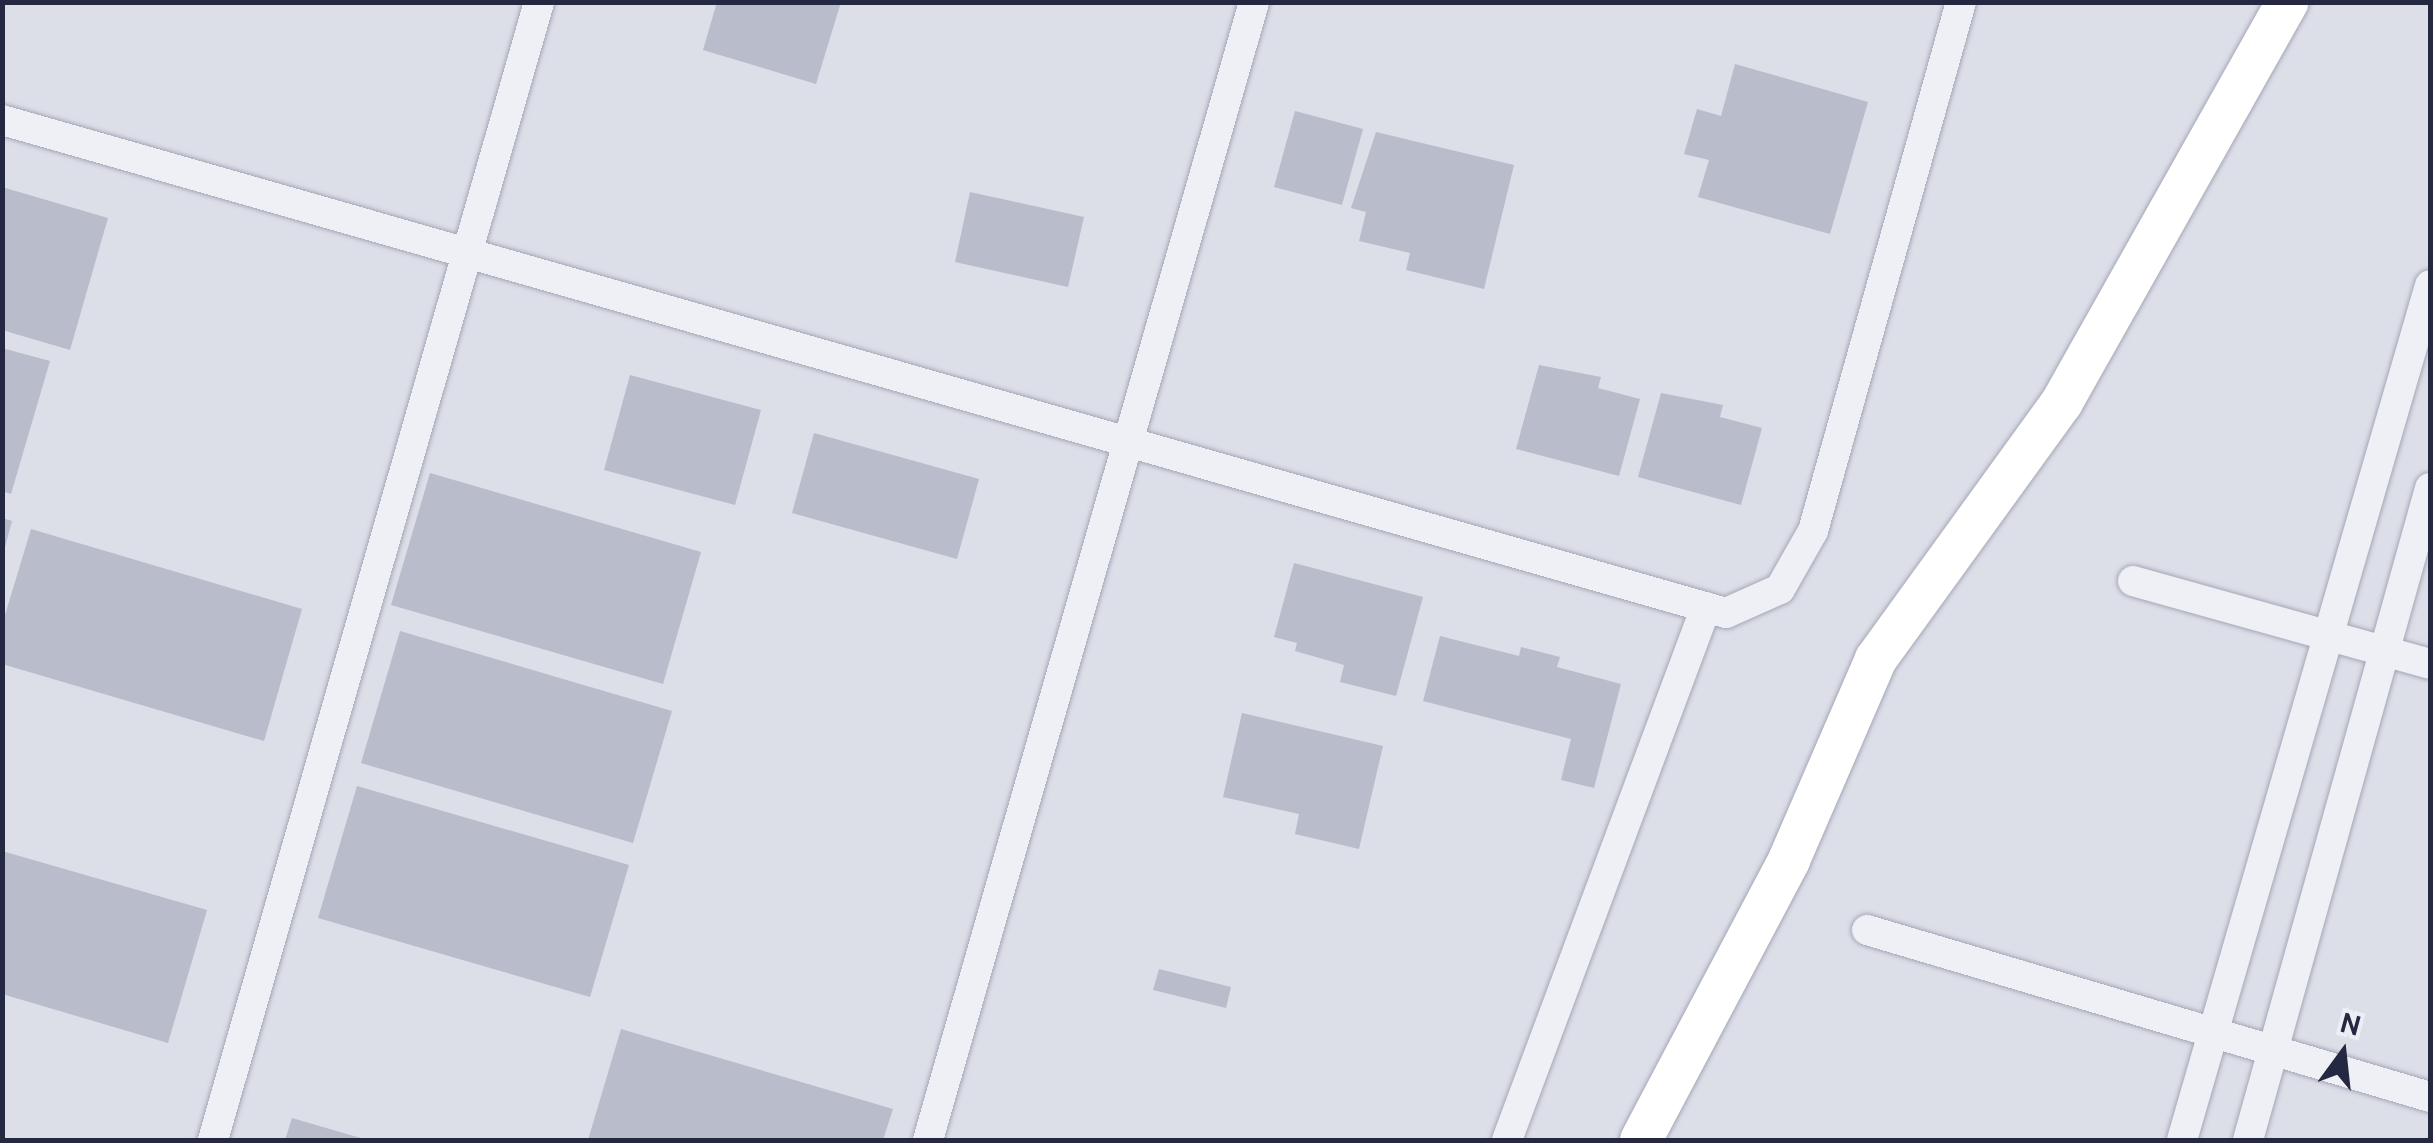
<!DOCTYPE html>
<html>
<head>
<meta charset="utf-8">
<style>
	body { margin:0 }
	#map { position:relative; width:2433px; height:1143px; overflow:hidden; background:#dcdee8; font-family:Cabin,sans-serif }
	div>[style] { position:absolute }
	[style*='--x'] { left:calc(var(--x)*1px); top:calc(var(--y)*1px); width:calc(var(--w)*1px); rotate:calc(var(--a)*1deg) }
	.building>* { inset:0; background:#b9bccb }
	.roads { filter:drop-shadow(0 0 2px #a5a7b6) drop-shadow(0 0 2px #a5a7b6) }
	.street>* { height:30px; margin:-15px; padding:0 15px; transform-origin:15px; border-radius:15px; background:#eff0f6 }
	.secondary>* { height:42px; margin:-21px; padding:0 21px; transform-origin:21px; border-radius:21px; background:#fff }
	span { translate:-50% -50%; white-space:nowrap; text-align:center; line-height:1.15; -webkit-text-stroke:9px #eceef6; paint-order:stroke }
	.frame { position:absolute; inset:0; border:5px solid #242840; pointer-events:none }
	.north { position:absolute; left:2293px; top:1003px; width:100px; height:100px; -webkit-text-stroke:8px #eceef6; paint-order:stroke; rotate:15deg; font-size:28px; font-weight:700; line-height:40px; text-align:center; color:#242840 }
	.north::after { content:''; display:block; margin:auto; width:35px; height:45px; background:#242840; clip-path:polygon(50% 0,100% 100%,50% 72%,0 100%) }
</style>
</head>
<body>
<div id="map">
	<div class="building">
		<i style="clip-path:polygon(717px 2px,841px 2px,816px 84px,703px 50px)"></i>
		<i style="clip-path:polygon(1735px 64px,1868px 102px,1830px 234px,1698px 197px,1709px 160px,1684px 154px,1697px 109px,1721px 116px)"></i>
		<i style="clip-path:polygon(1295px 111px,1363px 129px,1342px 205px,1274px 187px)"></i>
		<i style="clip-path:polygon(1376px 132px,1514px 165px,1484px 289px,1406px 270px,1410px 253px,1359px 241px,1366px 212px,1351px 208px)"></i>
		<i style="clip-path:polygon(2px 187px,108px 218px,70px 350px,2px 330px)"></i>
		<i style="clip-path:polygon(970px 192px,1084px 217px,1068px 287px,955px 262px)"></i>
		<i style="clip-path:polygon(2px 348px,50px 361px,11px 494px,2px 491px)"></i>
		<i style="clip-path:polygon(1539px 365px,1601px 377px,1598px 388px,1640px 399px,1619px 476px,1516px 449px)"></i>
		<i style="clip-path:polygon(630px 375px,761px 410px,735px 505px,604px 470px)"></i>
		<i style="clip-path:polygon(1661px 393px,1723px 405px,1720px 417px,1762px 428px,1741px 505px,1638px 477px)"></i>
		<i style="clip-path:polygon(814px 433px,979px 479px,957px 559px,792px 513px)"></i>
		<i style="clip-path:polygon(430px 473px,701px 552px,663px 684px,391px 605px)"></i>
		<i style="clip-path:polygon(2px 518px,12px 521px,4px 551px,2px 551px)"></i>
		<i style="clip-path:polygon(31px 529px,302px 609px,264px 741px,2px 664px,2px 625px)"></i>
		<i style="clip-path:polygon(1294px 563px,1423px 597px,1396px 696px,1340px 682px,1344px 665px,1295px 651px,1297px 643px,1274px 637px)"></i>
		<i style="clip-path:polygon(400px 631px,672px 711px,633px 843px,361px 763px)"></i>
		<i style="clip-path:polygon(1440px 636px,1519px 656px,1521px 647px,1560px 657px,1557px 667px,1621px 684px,1594px 788px,1561px 780px,1571px 739px,1423px 701px)"></i>
		<i style="clip-path:polygon(1242px 713px,1383px 746px,1359px 849px,1295px 834px,1299px 814px,1223px 797px)"></i>
		<i style="clip-path:polygon(357px 786px,629px 865px,590px 997px,318px 918px)"></i>
		<i style="clip-path:polygon(2px 851px,207px 910px,168px 1043px,2px 994px)"></i>
		<i style="clip-path:polygon(1159px 969px,1231px 987px,1226px 1008px,1153px 990px)"></i>
		<i style="clip-path:polygon(621px 1029px,893px 1109px,883px 1140px,588px 1140px)"></i>
		<i style="clip-path:polygon(292px 1118px,364px 1139px,364px 1140px,285px 1140px)"></i>
	</div>
	<div class="roads">
		<div class="street">
			<i style="--x:2;--y:120;--w:1793;--a:15.96"></i>
			<i style="--x:1726;--y:613;--w:59;--a:-24"></i>
			<i style="--x:1780;--y:589;--w:67;--a:-60.4"></i>
			<i style="--x:1813;--y:531;--w:549;--a:-74.37"></i>
			<i style="--x:2133;--y:581;--w:308;--a:15.6"></i>
			<i style="--x:1867;--y:930;--w:587;--a:16.52"></i>
			<i style="--x:213;--y:1140;--w:1184;--a:-74.01"></i>
			<i style="--x:928;--y:1140;--w:1184;--a:-74.01"></i>
			<i style="--x:1507;--y:1140;--w:569;--a:-69.53"></i>
			<i style="--x:2182;--y:1140;--w:890;--a:-73.82"></i>
			<i style="--x:2248;--y:1140;--w:677;--a:-74.4"></i>
		</div>
		<div class="secondary">
			<i style="--x:1641;--y:1140;--w:317;--a:-62.1"></i>
			<i style="--x:1789;--y:860;--w:219;--a:-66.6"></i>
			<i style="--x:1876;--y:659;--w:317;--a:-54.1"></i>
			<i style="--x:2062;--y:402;--w:459;--a:-60.6"></i>
		</div>
	</div>
	<div class="frame"></div>
	<div class="north">N</div>
</div>
</body>
</html>
